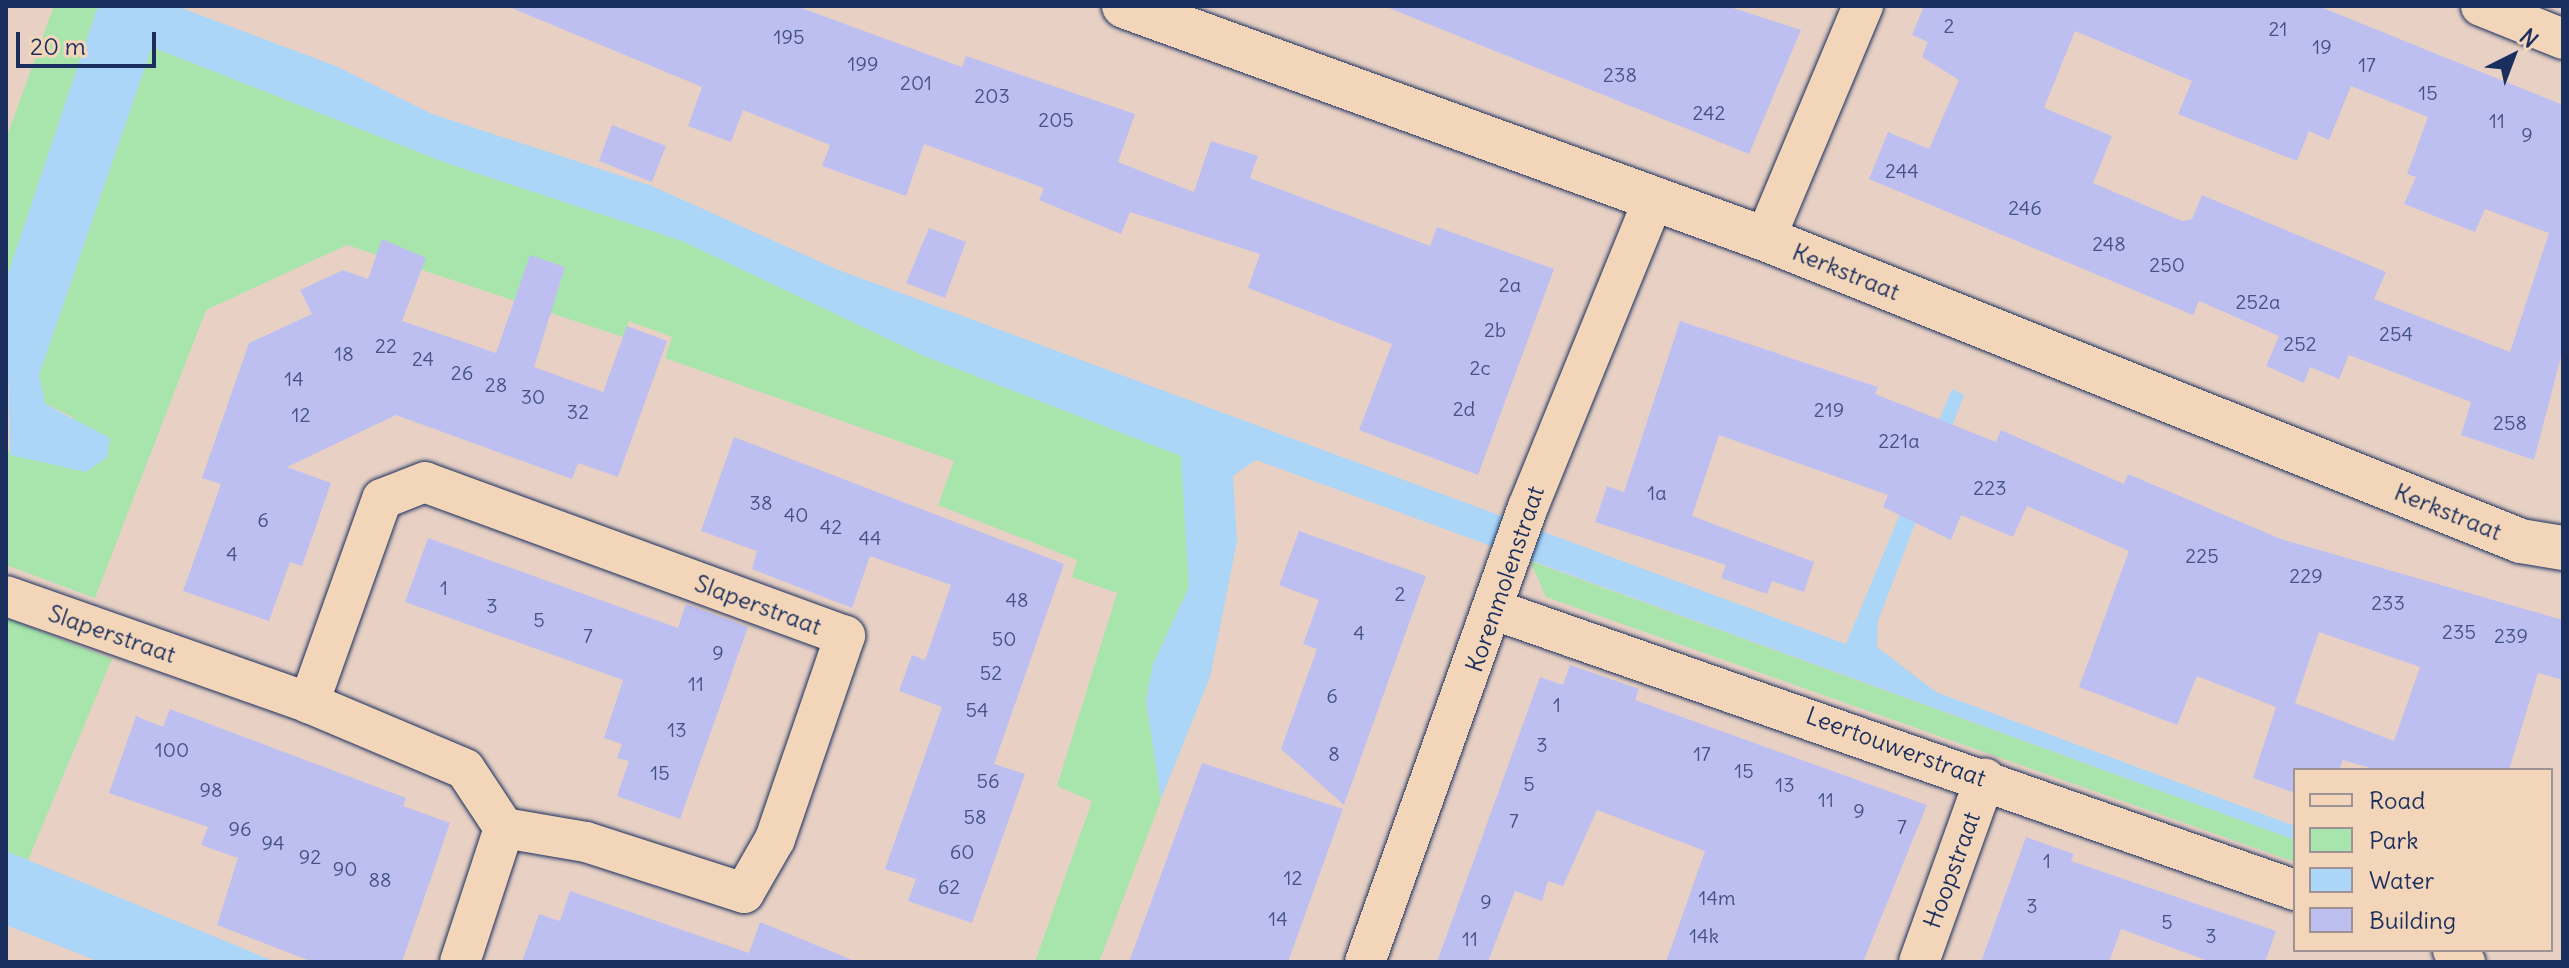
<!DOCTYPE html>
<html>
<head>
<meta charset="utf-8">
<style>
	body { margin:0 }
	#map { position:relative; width:2569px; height:968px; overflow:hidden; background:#e8d1c4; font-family:Delius,sans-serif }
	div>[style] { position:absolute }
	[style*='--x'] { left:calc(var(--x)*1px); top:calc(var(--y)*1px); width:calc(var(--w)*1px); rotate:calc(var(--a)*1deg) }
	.green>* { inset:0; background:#a8e5ac }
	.water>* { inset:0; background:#abd6f7 }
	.building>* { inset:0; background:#bebff1 }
	.roads { filter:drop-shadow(0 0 2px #1b2f5e) drop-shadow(0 0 2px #1b2f5e) }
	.minor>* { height:40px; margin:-20px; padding:0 20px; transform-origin:20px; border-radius:20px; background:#f3d6b9 }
	.tertiary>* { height:44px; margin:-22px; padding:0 22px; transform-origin:22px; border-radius:22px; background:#f3d6b9 }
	span { translate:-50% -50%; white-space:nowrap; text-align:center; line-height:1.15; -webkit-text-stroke:6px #f3d6b9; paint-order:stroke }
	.number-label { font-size:20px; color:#445383 }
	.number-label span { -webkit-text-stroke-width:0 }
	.street-label { font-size:24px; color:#1b2f5e }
	.frame { position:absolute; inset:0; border:8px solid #1b2f5e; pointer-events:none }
	.legend { position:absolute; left:2293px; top:768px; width:260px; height:184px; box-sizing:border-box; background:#f3d6b9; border:2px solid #9d9395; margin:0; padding:10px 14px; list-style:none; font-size:24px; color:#1b2f5e }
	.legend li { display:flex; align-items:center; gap:16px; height:40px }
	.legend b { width:40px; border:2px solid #9d9395 }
	.north { position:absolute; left:2473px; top:16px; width:80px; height:80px; -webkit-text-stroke:6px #f3d6b9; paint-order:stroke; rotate:42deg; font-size:22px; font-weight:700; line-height:32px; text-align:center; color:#1b2f5e }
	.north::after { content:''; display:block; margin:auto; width:28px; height:36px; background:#1b2f5e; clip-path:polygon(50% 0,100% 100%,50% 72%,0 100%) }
	.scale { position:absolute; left:16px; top:32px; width:140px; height:36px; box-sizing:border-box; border:4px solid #1b2f5e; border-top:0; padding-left:10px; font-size:24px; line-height:28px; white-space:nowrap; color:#1b2f5e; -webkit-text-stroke:6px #f3d6b9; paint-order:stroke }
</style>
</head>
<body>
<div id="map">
	<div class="green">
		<i style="clip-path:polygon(54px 6px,98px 6px,6px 280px,6px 139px)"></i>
		<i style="clip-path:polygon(152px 47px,449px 164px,682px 241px,924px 356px,1182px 456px,1189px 587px,1153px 664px,1146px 700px,1161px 800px,1099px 962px,1035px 962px,1092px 801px,1057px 786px,1117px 593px,1072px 577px,1077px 560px,938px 505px,954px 461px,665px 358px,672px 337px,629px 321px,623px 337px,347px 245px,206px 310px,95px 598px,6px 565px,6px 453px,73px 417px,44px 403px,39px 375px)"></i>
		<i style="clip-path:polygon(1530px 561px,2295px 840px,2295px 862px,1546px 597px)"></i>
		<i style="clip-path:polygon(6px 618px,112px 659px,28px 860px,6px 851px)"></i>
	</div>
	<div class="water">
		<i style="clip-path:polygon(98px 6px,176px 6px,338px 67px,432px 114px,652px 186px,836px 269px,1846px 644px,1952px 389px,1964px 395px,1878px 621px,1877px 647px,1936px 692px,2295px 826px,2295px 840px,1256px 460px,1233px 476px,1237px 541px,1210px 677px,1161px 799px,1146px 700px,1153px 664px,1189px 587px,1181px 456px,924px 356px,682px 241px,449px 164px,152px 47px,39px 375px,45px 404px,110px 438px,107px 457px,86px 472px,10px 455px,6px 280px)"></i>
		<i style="clip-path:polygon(6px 851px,28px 860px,276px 962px,100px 962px,6px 925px)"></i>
	</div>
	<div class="building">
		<i style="clip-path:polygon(507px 6px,796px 6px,962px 67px,966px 56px,1135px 114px,1118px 162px,1194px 192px,1211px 141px,1258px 156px,1250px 178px,1430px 246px,1437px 227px,1554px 269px,1478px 475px,1359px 430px,1392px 344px,1248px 288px,1260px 254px,1130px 212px,1121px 234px,1039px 200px,1044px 188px,924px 144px,906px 196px,822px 166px,830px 145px,743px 110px,731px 142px,688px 126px,702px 87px)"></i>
		<i style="clip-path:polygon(1384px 6px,1727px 6px,1801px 30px,1749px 154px)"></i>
		<i style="clip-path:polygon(evenodd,1924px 6px,2318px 6px,2563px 105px,2563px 349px,2534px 460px,2461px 435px,2471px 402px,2349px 355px,2339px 379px,2310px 367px,2304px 383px,2266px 366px,2279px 336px,2199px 301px,2193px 315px,1869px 179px,1888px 132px,1929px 149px,1959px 80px,1922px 57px,1928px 42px,1912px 35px,1924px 6px,2075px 31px,2192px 81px,2178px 114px,2297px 161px,2309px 131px,2329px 140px,2351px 86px,2428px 117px,2407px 174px,2416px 177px,2404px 204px,2475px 232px,2485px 209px,2549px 233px,2510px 352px,2374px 299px,2386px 272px,2202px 195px,2192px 219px,2182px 221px,2093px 183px,2112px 136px,2044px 108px,2075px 31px)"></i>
		<i style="clip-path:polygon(612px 125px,666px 146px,652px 182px,599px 161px)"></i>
		<i style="clip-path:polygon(929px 228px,966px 242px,945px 298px,906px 283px)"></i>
		<i style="clip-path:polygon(382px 239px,426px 258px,402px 321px,496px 353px,530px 255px,565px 267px,534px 367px,603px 392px,627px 326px,667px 341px,618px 477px,578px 463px,572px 479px,396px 415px,287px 467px,331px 483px,302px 566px,290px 562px,269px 621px,183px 591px,221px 484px,202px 478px,249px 343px,312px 314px,300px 290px,343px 270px,368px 279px)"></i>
		<i style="clip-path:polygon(evenodd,1680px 321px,1878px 387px,1875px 394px,1996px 442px,2001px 430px,2124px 484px,2128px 474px,2281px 539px,2563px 620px,2563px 680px,2538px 673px,2509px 770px,2377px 770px,2343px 760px,2339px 770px,2295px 770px,2295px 793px,2253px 778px,2276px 707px,2197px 676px,2177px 725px,2079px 687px,2129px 551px,2027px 506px,2013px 537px,1961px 515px,1951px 540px,1883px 507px,1888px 495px,1719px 435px,1692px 516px,1814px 562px,1804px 592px,1772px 581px,1767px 594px,1721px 578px,1726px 565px,1595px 522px,1607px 486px,1624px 492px,1680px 321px,2319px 632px,2420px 667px,2394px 741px,2295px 703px,2319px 632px)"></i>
		<i style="clip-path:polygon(734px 437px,1064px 564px,994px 764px,1025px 774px,972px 923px,908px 901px,916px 879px,885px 869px,942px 707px,899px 691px,912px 655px,925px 660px,951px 585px,870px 556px,852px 608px,752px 569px,757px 551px,701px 531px)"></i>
		<i style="clip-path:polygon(1299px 531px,1426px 576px,1344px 805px,1281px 749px,1317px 649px,1303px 644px,1319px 600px,1279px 585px)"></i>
		<i style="clip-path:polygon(428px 538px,678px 628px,686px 604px,748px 627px,680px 819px,617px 796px,629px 761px,617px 758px,622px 744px,604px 738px,623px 680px,405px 602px)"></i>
		<i style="clip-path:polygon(1570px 665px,1639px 689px,1635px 700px,1927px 805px,1863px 962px,1666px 962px,1705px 851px,1597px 810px,1563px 886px,1548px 881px,1542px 901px,1515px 891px,1488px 962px,1437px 962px,1540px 677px,1563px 685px)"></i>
		<i style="clip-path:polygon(170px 709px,406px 798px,403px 806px,450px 823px,402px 962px,313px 962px,217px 925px,238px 858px,201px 845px,208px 827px,109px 793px,136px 716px,163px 727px)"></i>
		<i style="clip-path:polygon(1202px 763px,1343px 809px,1288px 962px,1129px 962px)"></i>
		<i style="clip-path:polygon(2026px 837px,2074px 854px,2071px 861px,2276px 931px,2265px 962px,2211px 962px,2121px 929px,2109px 962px,1981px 962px)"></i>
		<i style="clip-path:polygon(570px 891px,749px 953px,760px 922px,857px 962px,522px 962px,539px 914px,560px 921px)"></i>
	</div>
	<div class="roads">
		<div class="minor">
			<i style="--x:2481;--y:6;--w:88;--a:21.9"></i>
			<i style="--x:1765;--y:239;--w:253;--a:-67.2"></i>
			<i style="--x:6;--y:596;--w:321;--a:19.4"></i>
			<i style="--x:309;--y:703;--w:169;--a:22.9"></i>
			<i style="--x:465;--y:769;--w:71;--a:56.5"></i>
			<i style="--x:504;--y:828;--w:83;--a:9.7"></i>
			<i style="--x:586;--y:842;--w:166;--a:17.9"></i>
			<i style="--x:744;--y:893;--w:62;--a:-60.1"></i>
			<i style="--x:775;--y:839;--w:215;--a:-71"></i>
			<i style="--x:845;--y:636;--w:447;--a:-159.9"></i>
			<i style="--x:425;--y:482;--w:46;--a:158.4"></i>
			<i style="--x:382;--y:499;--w:217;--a:109.7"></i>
			<i style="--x:1495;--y:610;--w:848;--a:19.29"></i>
			<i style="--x:2453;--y:950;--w:17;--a:45"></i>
			<i style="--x:460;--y:962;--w:141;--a:-71.8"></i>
			<i style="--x:1365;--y:962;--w:483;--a:-70.3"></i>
			<i style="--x:1528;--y:507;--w:333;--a:-67.8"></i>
			<i style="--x:1919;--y:962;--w:195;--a:-70.2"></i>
		</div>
		<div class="tertiary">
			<i style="--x:1124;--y:6;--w:682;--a:19.98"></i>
			<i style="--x:1765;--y:239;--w:814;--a:21.78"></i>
			<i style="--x:2521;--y:541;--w:43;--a:9.5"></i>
		</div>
	</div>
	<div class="number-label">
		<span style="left:1949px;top:25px">2</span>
		<span style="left:2278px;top:28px">21</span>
		<span style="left:789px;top:36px">195</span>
		<span style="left:2322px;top:46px">19</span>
		<span style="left:863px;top:63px">199</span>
		<span style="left:2367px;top:64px">17</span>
		<span style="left:1620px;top:74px">238</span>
		<span style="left:916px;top:82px">201</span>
		<span style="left:2428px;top:92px">15</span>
		<span style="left:992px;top:95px">203</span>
		<span style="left:1709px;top:112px">242</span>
		<span style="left:1056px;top:119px">205</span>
		<span style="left:2497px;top:120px">11</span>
		<span style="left:2527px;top:134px">9</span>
		<span style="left:1902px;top:170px">244</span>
		<span style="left:2025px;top:207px">246</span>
		<span style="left:2109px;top:243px">248</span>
		<span style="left:2167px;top:264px">250</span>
		<span style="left:1510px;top:284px">2a</span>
		<span style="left:2258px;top:301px">252a</span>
		<span style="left:1495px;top:329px">2b</span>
		<span style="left:2396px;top:333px">254</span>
		<span style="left:2300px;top:343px">252</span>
		<span style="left:386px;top:345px">22</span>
		<span style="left:344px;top:353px">18</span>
		<span style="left:423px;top:358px">24</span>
		<span style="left:1480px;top:367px">2c</span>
		<span style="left:462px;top:372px">26</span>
		<span style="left:294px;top:378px">14</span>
		<span style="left:496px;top:384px">28</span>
		<span style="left:533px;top:396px">30</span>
		<span style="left:1464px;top:408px">2d</span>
		<span style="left:1829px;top:409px">219</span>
		<span style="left:578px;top:411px">32</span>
		<span style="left:301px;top:414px">12</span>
		<span style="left:2510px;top:422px">258</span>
		<span style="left:1899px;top:440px">221a</span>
		<span style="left:1990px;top:487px">223</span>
		<span style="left:1657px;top:492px">1a</span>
		<span style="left:761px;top:502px">38</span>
		<span style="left:796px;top:514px">40</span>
		<span style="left:263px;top:519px">6</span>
		<span style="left:831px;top:526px">42</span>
		<span style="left:870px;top:537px">44</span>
		<span style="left:232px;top:553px">4</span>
		<span style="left:2202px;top:555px">225</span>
		<span style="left:2306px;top:575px">229</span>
		<span style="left:444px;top:587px">1</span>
		<span style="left:1400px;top:593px">2</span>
		<span style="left:1017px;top:599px">48</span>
		<span style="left:2388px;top:602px">233</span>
		<span style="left:492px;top:605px">3</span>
		<span style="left:539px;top:619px">5</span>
		<span style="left:2459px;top:631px">235</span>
		<span style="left:1359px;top:632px">4</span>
		<span style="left:588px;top:635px">7</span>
		<span style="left:2511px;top:635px">239</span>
		<span style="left:1004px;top:638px">50</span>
		<span style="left:718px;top:652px">9</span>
		<span style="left:991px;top:672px">52</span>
		<span style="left:696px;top:683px">11</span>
		<span style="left:1332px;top:695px">6</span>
		<span style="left:1557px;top:704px">1</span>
		<span style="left:977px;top:709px">54</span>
		<span style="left:677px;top:729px">13</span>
		<span style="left:1542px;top:744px">3</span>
		<span style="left:172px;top:749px">100</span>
		<span style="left:1334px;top:753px">8</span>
		<span style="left:1702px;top:753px">17</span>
		<span style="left:1744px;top:770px">15</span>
		<span style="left:660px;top:772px">15</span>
		<span style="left:988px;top:780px">56</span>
		<span style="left:1529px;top:783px">5</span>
		<span style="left:1785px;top:784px">13</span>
		<span style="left:211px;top:789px">98</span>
		<span style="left:1826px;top:799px">11</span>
		<span style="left:1859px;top:810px">9</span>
		<span style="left:975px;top:816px">58</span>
		<span style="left:1514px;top:820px">7</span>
		<span style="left:1902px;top:826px">7</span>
		<span style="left:240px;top:828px">96</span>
		<span style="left:273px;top:842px">94</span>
		<span style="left:962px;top:851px">60</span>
		<span style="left:310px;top:856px">92</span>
		<span style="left:2047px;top:860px">1</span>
		<span style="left:345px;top:868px">90</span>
		<span style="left:1293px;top:877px">12</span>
		<span style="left:380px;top:879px">88</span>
		<span style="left:949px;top:886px">62</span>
		<span style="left:1717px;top:897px">14m</span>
		<span style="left:1486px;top:901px">9</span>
		<span style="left:2032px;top:905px">3</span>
		<span style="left:1278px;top:918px">14</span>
		<span style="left:2167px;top:921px">5</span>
		<span style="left:1704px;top:935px">14k</span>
		<span style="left:2211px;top:935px">3</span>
		<span style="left:1470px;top:938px">11</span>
	</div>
	<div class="street-label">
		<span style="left:1846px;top:272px;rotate:22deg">Kerkstraat</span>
		<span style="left:2448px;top:512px;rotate:22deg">Kerkstraat</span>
		<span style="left:1505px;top:579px;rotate:-71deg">Korenmolenstraat</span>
		<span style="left:758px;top:605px;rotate:20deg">Slaperstraat</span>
		<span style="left:112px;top:634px;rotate:19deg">Slaperstraat</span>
		<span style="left:1896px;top:747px;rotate:20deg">Leertouwerstraat</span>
		<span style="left:1952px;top:870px;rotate:-70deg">Hoopstraat</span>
	</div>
	<div class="frame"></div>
	<ul class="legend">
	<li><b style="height:10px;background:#f3d6b9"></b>Road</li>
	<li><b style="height:22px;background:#a8e5ac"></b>Park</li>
	<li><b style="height:22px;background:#abd6f7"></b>Water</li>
	<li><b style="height:22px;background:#bebff1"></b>Building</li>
	</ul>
	<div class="north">N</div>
	<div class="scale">20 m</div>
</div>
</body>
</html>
